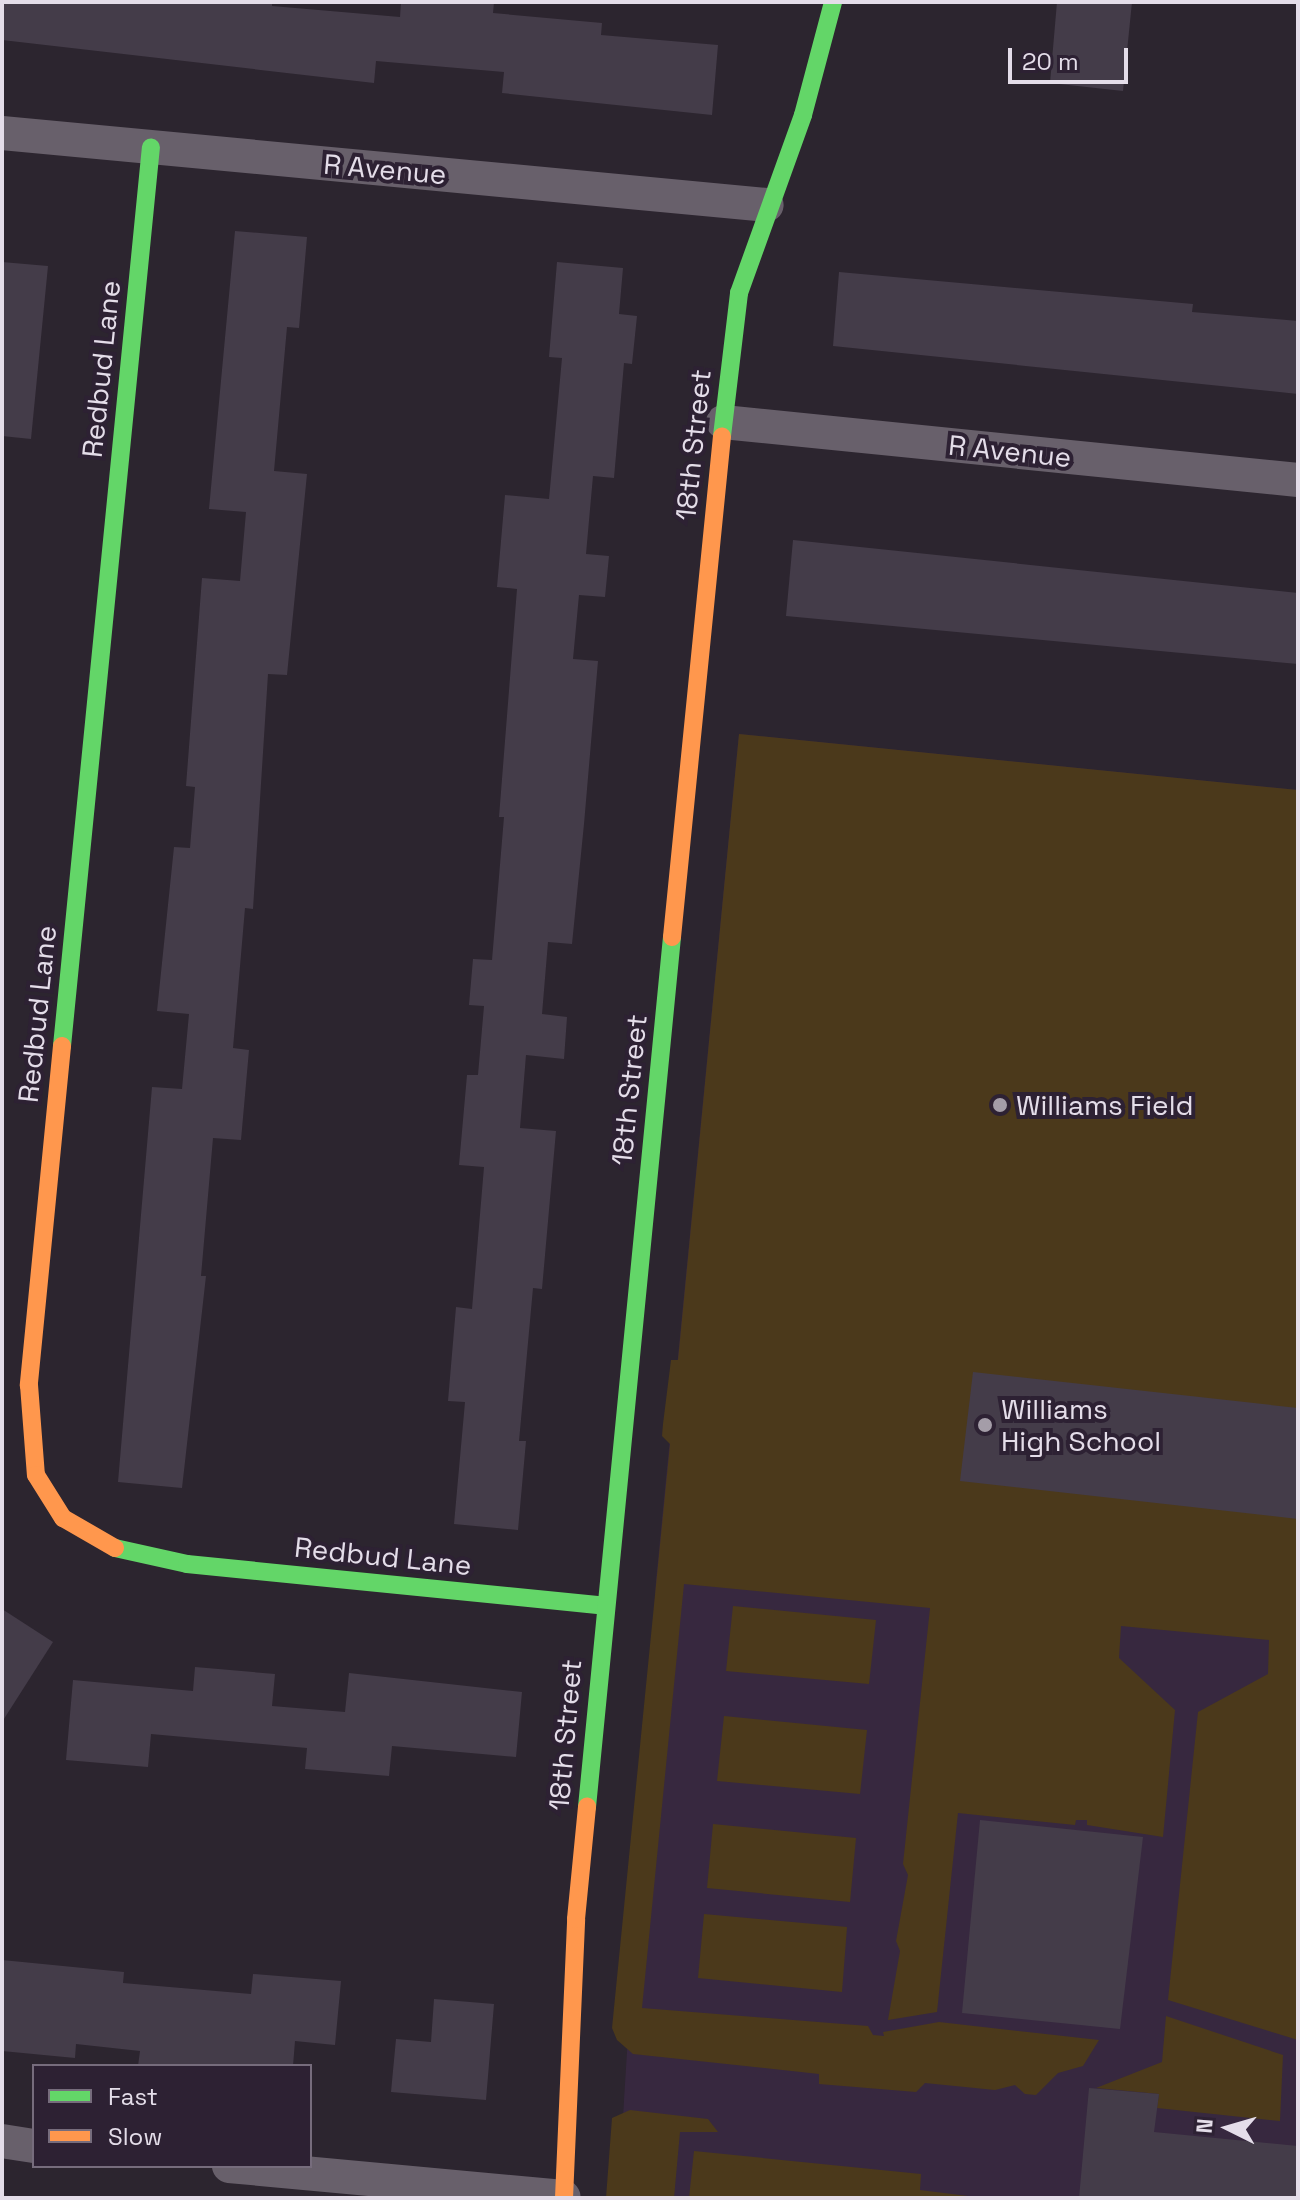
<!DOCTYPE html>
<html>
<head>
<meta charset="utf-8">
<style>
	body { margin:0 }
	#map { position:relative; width:1300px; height:2200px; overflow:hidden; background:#2c252f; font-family:"Space Grotesk",sans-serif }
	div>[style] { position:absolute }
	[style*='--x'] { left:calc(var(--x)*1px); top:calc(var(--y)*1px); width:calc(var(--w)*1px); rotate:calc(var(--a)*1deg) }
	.built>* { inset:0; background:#37283f }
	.green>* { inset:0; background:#4b391b }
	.building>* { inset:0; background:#443c49 }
	.street>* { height:34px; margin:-17px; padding:0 17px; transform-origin:17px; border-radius:17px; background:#68606b }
	.fast>* { height:18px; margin:-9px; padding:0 9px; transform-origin:9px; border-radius:9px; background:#63d668 }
	.slow>* { height:18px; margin:-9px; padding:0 9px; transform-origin:9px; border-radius:9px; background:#ff974d }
	.dots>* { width:22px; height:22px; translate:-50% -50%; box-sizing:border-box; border:4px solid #2d2133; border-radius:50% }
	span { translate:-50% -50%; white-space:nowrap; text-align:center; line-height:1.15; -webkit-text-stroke:8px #2d2133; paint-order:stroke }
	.street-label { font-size:28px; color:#e4dde9 }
	.poi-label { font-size:28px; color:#e4dde9 }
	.left { translate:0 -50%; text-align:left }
	.frame { position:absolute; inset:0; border:4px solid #e4dde9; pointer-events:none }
	.legend { position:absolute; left:32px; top:2064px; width:280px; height:104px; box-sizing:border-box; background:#2d2133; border:2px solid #766c7c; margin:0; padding:10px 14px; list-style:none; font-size:24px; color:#e4dde9 }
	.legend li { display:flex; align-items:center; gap:16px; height:40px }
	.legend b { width:40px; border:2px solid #766c7c }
	.north { position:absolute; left:1188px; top:2088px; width:80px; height:80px; -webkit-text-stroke:6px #2d2133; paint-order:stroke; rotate:275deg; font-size:22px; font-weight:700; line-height:32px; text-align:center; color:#e4dde9 }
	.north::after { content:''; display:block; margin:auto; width:28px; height:36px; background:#e4dde9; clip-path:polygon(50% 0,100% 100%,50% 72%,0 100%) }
	.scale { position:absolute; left:1008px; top:48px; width:120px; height:36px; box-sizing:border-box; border:4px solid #e4dde9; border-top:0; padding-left:10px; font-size:24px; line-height:28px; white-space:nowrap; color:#e4dde9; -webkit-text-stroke:6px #2d2133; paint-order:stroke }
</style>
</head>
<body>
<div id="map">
	<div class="built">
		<i style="clip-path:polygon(739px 734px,1298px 790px,1298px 2198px,618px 2198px,656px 1581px)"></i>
	</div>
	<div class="green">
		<i style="clip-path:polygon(739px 734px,1298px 790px,1298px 2040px,1168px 2000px,1198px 1712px,1268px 1674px,1269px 1640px,1121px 1626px,1119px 1658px,1175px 1710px,1163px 1837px,1087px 1825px,1087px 1820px,1076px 1820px,1075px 1825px,958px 1813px,937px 2012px,888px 2020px,900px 1951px,896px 1941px,908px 1875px,903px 1864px,930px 1608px,684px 1584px,642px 2008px,868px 2026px,873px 2035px,884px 2036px,883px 2032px,939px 2022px,1099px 2040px,1083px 2066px,1058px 2073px,1036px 2095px,1025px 2094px,1015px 2085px,995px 2090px,925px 2083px,916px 2092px,819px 2084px,819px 2074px,633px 2054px,617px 2040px,612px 2028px,670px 1444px,662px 1436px,663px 1424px,671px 1360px,678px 1360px)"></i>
		<i style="clip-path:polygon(733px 1606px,876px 1620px,869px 1684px,726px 1671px)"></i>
		<i style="clip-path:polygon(724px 1716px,867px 1730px,860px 1794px,717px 1781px)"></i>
		<i style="clip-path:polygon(713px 1824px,856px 1838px,850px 1902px,707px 1888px)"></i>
		<i style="clip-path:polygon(704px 1914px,847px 1927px,842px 1992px,698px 1978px)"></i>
		<i style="clip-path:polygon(1166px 2016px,1283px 2055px,1280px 2121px,1157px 2108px,1159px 2094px,1096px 2088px,1162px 2062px)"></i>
		<i style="clip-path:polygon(630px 2110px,708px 2119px,718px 2132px,680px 2132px,674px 2198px,606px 2198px,612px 2118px)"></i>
		<i style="clip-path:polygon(694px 2151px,921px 2174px,920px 2190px,984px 2198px,689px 2198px)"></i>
	</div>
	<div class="building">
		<i style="clip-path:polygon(2px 2px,272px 2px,272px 6px,400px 17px,401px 2px,494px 2px,493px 13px,602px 23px,601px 35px,718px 45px,712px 115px,502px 93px,504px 72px,376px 61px,374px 83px,2px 40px)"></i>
		<i style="clip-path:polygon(1057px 2px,1132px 2px,1123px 91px,1050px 83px)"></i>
		<i style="clip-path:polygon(235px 231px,307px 237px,299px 328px,287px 327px,274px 471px,307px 474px,287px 675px,268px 674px,253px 909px,245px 908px,233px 1048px,249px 1050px,241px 1140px,213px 1138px,201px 1276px,206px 1276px,182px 1488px,118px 1482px,152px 1087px,182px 1089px,189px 1014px,157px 1011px,174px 847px,190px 848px,195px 787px,186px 786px,202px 578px,240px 581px,246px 512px,209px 509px)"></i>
		<i style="clip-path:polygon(2px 262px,48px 266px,31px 439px,2px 436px)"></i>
		<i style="clip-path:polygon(557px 262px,623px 268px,619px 314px,637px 316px,632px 364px,624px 363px,614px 478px,593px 476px,586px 554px,609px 556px,605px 597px,579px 595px,573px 659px,598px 661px,584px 824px,572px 944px,548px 942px,542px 1014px,567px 1017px,564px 1059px,526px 1055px,520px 1128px,556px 1131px,542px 1289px,533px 1288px,519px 1441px,526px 1441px,518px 1530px,454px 1524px,465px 1402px,448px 1401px,456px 1307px,472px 1309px,484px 1167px,459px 1165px,467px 1075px,478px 1075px,484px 1006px,469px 1005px,473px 959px,492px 960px,504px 817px,499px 817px,517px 589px,497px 587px,505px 495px,549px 499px,562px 358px,549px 357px)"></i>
		<i style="clip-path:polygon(839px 272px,1193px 304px,1192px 312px,1298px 321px,1298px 394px,833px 346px)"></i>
		<i style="clip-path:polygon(793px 540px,1298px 593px,1298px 664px,786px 616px)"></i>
		<i style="clip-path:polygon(973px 1372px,1298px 1408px,1298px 1519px,960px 1481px)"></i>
		<i style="clip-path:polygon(2px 1609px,53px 1642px,2px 1722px)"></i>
		<i style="clip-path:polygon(195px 1667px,275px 1674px,272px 1706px,345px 1712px,349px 1673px,522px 1692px,516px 1757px,392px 1746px,389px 1776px,305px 1769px,307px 1748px,151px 1734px,148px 1767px,66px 1760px,73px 1680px,193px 1691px)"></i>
		<i style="clip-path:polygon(980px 1820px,1143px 1837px,1120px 2029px,962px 2013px)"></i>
		<i style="clip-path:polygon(2px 1960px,124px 1972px,123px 1983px,251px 1994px,253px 1974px,341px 1981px,335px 2045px,295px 2041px,293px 2066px,138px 2066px,140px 2051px,76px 2044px,75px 2058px,2px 2051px)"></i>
		<i style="clip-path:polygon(434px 1999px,494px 2004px,486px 2100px,391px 2092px,396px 2039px,431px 2042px)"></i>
		<i style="clip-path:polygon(1089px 2088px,1159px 2094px,1154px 2132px,1298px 2146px,1298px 2198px,1079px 2198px)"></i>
	</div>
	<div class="street">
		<i style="--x:2;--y:133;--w:768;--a:5.38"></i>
		<i style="--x:723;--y:422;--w:578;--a:5.76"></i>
		<i style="--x:2;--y:2141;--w:32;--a:9"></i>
		<i style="--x:229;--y:2166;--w:336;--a:5.3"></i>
	</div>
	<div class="fast">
		<i style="--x:722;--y:436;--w:144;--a:-83.2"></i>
		<i style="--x:739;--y:293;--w:189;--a:-70.2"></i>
		<i style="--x:803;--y:115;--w:117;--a:-75.1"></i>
		<i style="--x:62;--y:1046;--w:903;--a:-84.35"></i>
		<i style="--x:115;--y:1548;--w:74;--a:12.5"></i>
		<i style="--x:187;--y:1564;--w:420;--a:5.7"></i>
		<i style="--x:587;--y:1807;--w:874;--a:-84.42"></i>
	</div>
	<div class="slow">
		<i style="--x:672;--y:937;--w:503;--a:-84.3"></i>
		<i style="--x:62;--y:1046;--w:341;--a:95.6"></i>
		<i style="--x:29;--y:1385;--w:90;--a:85.6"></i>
		<i style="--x:36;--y:1475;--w:51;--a:57.9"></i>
		<i style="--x:63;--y:1518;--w:60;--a:30"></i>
		<i style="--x:564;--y:2198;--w:279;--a:-87.5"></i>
		<i style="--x:576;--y:1919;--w:113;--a:-84.4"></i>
	</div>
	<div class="dots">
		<i style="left:1000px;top:1105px;background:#a49da8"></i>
		<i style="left:985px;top:1425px;background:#a49da8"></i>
	</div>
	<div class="street-label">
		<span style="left:385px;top:169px;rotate:5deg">R Avenue</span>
		<span style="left:101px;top:369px;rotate:-84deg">Redbud Lane</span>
		<span style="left:693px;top:445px;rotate:-84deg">18th Street</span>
		<span style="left:1010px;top:451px;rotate:6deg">R Avenue</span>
		<span style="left:37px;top:1014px;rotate:-84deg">Redbud Lane</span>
		<span style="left:629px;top:1090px;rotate:-84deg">18th Street</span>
		<span style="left:383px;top:1556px;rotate:6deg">Redbud Lane</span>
		<span style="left:565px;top:1735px;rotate:-85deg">18th Street</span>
	</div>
	<div class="poi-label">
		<span class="left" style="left:1016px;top:1105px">Williams Field</span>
		<span class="left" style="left:1001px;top:1425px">Williams<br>High School</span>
	</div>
	<div class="frame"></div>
	<ul class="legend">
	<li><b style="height:10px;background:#63d668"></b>Fast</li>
	<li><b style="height:10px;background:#ff974d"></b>Slow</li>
	</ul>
	<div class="north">N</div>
	<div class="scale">20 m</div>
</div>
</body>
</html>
